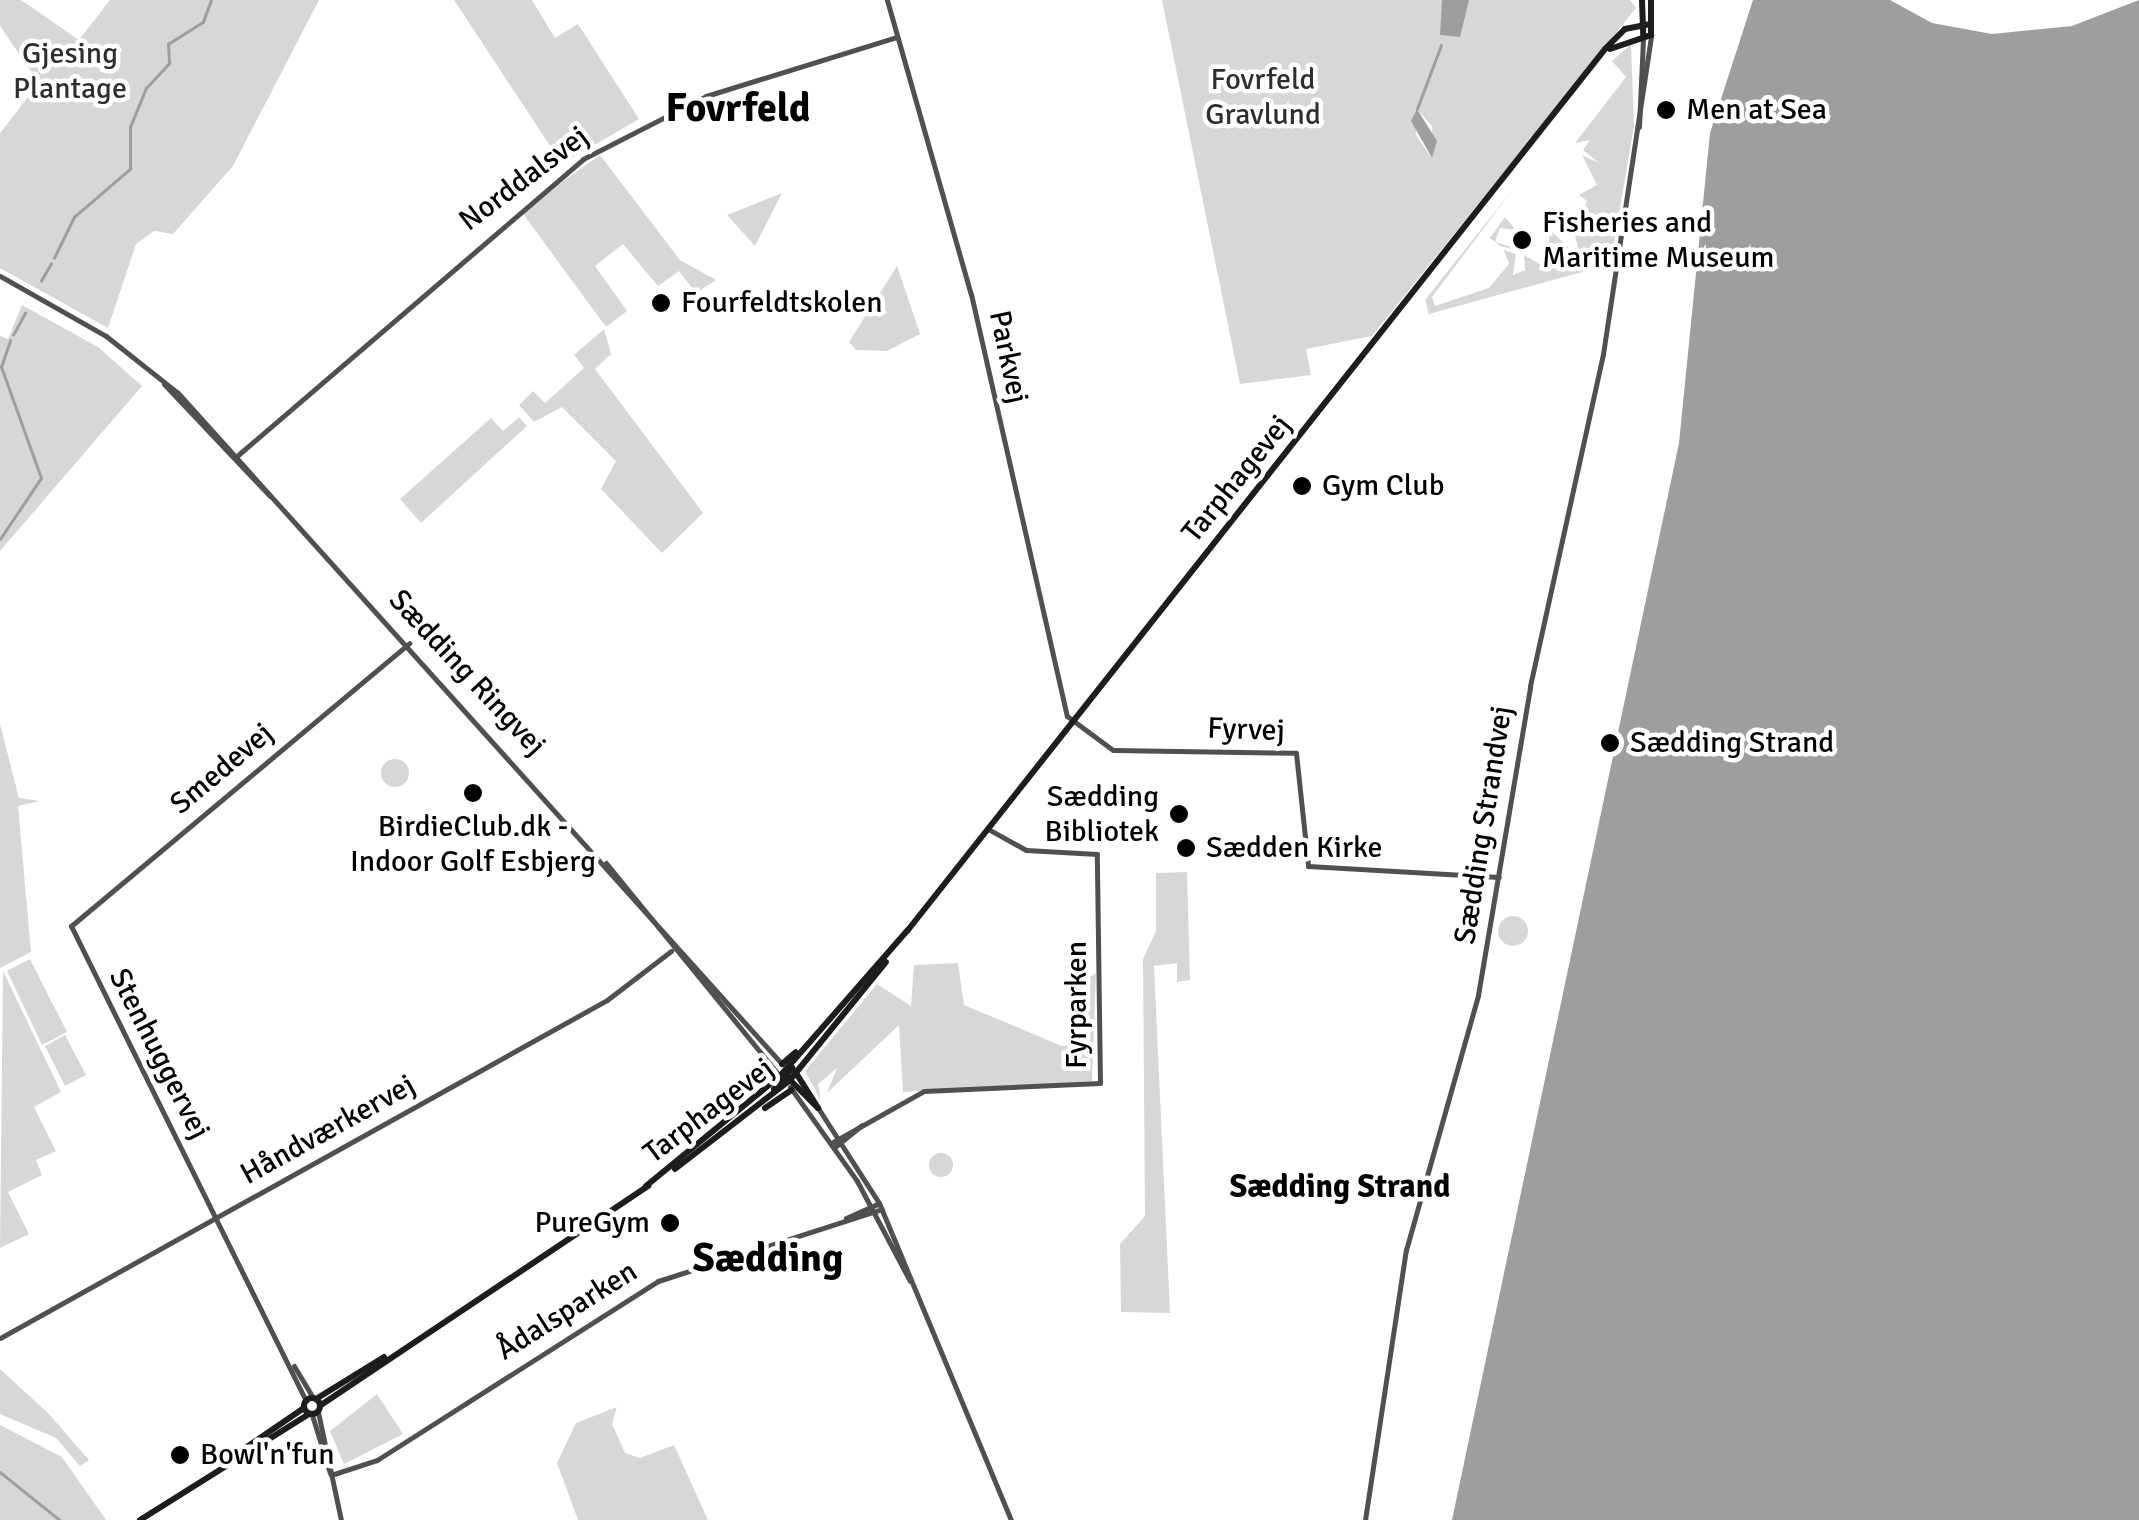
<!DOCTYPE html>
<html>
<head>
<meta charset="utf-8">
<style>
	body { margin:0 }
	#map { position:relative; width:2139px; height:1520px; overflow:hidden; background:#fff; font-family:Signika,sans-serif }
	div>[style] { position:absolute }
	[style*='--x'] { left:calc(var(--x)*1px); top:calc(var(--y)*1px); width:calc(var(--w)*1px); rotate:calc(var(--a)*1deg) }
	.green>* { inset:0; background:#d7d7d7 }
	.round { border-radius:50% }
	.water>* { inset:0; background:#9e9e9e }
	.stream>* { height:2.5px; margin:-1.25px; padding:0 1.25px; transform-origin:1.25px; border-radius:1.25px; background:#9e9e9e }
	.tertiary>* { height:5px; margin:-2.5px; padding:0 2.5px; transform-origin:2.5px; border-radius:2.5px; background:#505050 }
	.secondary>* { height:6px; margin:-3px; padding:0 3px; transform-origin:3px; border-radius:3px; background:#1d1d1d }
	.secondary>.ring { margin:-3px; padding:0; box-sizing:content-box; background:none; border:6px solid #1d1d1d; border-radius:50% }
	.dots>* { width:28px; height:28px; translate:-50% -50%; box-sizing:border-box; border:5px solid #fff; border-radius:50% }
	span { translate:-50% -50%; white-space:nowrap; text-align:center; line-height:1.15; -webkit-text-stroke:9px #fff; paint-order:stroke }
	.park-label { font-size:30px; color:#2e2e2e }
	.poi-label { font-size:30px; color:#000 }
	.left { translate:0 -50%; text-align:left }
	.right { translate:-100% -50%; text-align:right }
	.street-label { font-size:30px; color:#000 }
	.neighbourhood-label { font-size:32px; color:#000; font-weight:700 }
	.district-label { font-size:40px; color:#000; font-weight:700 }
</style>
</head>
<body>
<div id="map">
	<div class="green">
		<i style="clip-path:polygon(0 0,21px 0,79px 40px,110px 0,319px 0,233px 166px,173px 234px,154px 231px,136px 244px,108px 328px,0 268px,0 133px,39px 83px,0 26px)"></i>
		<i style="clip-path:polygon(454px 0,532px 0,555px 38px,578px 24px,639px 119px,562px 164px)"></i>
		<i style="clip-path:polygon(evenodd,1162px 0,1630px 0,1636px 8px,1372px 336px,1306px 349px,1311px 375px,1240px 384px,1162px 0,1417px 109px,1432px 126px,1431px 157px,1416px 135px,1417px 109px)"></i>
		<i style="clip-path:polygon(1631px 44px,1634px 126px,1613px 249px,1594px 254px,1613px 252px,1611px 264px,1429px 314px,1425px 300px,1514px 188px,1432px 297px,1435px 306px,1489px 288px,1509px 264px,1504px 250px,1516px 254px,1513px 275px,1525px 270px,1524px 255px,1546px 268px,1550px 230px,1581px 259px,1574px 232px,1587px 201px,1579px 195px,1597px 185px,1582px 155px,1599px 163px,1583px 150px,1590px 140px,1575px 143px,1626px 77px,1612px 61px)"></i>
		<i style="clip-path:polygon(600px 155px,680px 260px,716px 280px,696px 293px,679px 271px,658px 286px,623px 244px,595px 266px,627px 311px,606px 327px,521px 211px)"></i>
		<i style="clip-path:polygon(782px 193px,755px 246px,727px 215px)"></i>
		<i style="clip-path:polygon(1505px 217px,1516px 230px,1500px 228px,1495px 242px,1511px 247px,1523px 229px,1536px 237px,1530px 246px,1512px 249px,1500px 246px,1490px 238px)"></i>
		<i style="clip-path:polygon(897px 266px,920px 334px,887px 351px,856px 350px,849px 342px)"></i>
		<i style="clip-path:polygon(22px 305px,98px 347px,142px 386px,0 551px,0 336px,8px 339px)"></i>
		<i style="clip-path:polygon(604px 329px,611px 354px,595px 369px,703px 513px,662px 553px,601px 489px,616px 461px,562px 407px,534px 422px,519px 405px,533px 391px,545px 403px,584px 368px,574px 355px)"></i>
		<i style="clip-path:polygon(519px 417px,527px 426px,421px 523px,400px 499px,491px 418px,503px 431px)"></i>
		<i style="clip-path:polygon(0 724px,19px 798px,40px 801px,18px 806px,31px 952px,0 968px)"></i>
		<i class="round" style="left:381px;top:759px;width:28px;height:28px"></i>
		<i style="clip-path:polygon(1187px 872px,1190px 980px,1177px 982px,1177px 963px,1154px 966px,1170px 1313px,1121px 1312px,1120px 1244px,1145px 1216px,1143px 959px,1156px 931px,1156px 873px)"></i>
		<i class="round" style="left:1498px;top:916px;width:30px;height:30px"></i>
		<i style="clip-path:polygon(30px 959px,67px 1032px,42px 1045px,7px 971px)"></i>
		<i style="clip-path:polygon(958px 963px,964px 1005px,1062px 1046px,1086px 1046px,1089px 986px,1081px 983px,1096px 973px,1092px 1081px,903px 1092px,899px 1025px,827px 1093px,837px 1068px,818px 1084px,821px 1101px,805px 1071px,877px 984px,911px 1006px,914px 965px)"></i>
		<i style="clip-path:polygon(3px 971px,61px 1092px,34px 1107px,56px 1151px,36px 1160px,42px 1175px,8px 1192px,29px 1234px,0 1248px)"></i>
		<i style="clip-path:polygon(65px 1035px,86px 1075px,65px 1086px,45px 1046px)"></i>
		<i class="round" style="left:929px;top:1153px;width:24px;height:24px"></i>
		<i style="clip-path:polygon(0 1369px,48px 1413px,89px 1460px,80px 1466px,56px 1438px,0 1414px)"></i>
		<i style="clip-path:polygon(377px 1394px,403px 1434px,344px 1464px,330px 1431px)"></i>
		<i style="clip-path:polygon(617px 1407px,612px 1424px,625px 1453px,640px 1458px,674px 1445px,708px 1520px,578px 1520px,557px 1463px,576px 1423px)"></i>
		<i style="clip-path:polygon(0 1425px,62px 1457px,106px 1520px,0 1520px)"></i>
	</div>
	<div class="water">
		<i style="clip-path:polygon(1442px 0,1469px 0,1460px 37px,1440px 35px)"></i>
		<i style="clip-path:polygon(1753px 0,1890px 0,1932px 23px,1992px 34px,2072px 26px,2139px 0,2139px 1520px,1452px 1520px,1679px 443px,1710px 133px)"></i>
		<i style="clip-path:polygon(1417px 109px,1437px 141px,1432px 158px,1411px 121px)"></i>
	</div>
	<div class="stream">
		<i style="--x:1417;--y:109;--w:68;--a:-69.4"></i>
		<i style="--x:54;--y:258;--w:46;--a:-64"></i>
		<i style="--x:74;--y:217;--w:74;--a:-40.6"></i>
		<i style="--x:130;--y:169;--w:42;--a:-90"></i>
		<i style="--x:130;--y:127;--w:42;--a:-67.7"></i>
		<i style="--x:146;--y:88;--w:34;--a:-47"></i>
		<i style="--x:169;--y:63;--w:19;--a:-93"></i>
		<i style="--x:168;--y:44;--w:41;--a:-32.2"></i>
		<i style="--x:203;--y:22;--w:23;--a:-70"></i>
		<i style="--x:41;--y:281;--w:20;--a:-60"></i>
		<i style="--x:13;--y:335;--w:25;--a:-61"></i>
		<i style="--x:0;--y:539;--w:73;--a:-56.1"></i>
		<i style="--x:41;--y:478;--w:118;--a:-109.8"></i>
		<i style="--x:1;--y:367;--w:28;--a:-71"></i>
		<i style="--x:0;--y:1472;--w:77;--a:38.7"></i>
	</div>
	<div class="tertiary">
		<i style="--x:887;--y:0;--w:306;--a:74.1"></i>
		<i style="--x:971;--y:294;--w:433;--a:77.2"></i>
		<i style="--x:1067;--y:716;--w:57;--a:36.5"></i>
		<i style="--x:1113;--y:750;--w:183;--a:0.9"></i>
		<i style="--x:1296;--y:753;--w:114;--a:83.9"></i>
		<i style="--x:1308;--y:866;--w:191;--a:3.3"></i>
		<i style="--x:1639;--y:127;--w:89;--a:-87.4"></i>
		<i style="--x:0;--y:276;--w:122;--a:29.5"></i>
		<i style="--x:106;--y:336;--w:92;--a:38.4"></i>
		<i style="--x:178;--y:393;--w:903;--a:48.01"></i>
		<i style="--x:164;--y:384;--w:154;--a:46.6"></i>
		<i style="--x:238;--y:455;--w:455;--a:-40.6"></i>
		<i style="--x:583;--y:159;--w:138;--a:-27.1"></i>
		<i style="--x:706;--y:96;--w:200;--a:-17.2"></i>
		<i style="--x:606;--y:863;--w:279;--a:50.8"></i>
		<i style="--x:790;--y:1087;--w:115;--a:54.5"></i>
		<i style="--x:857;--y:1181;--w:113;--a:62.1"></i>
		<i style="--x:818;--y:1108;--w:113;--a:57.3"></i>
		<i style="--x:879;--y:1203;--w:343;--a:67.4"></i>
		<i style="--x:833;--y:1142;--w:104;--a:-29.3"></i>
		<i style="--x:924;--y:1091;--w:176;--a:-2.6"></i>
		<i style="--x:1100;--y:1083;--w:229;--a:-90.8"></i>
		<i style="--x:1097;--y:854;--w:71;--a:-176.8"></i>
		<i style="--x:1026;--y:850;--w:41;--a:-150.9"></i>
		<i style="--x:836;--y:1146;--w:33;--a:-39"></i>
		<i style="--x:846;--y:1218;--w:36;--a:-24"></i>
		<i style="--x:0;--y:1338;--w:695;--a:-29.11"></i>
		<i style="--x:607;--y:1000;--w:81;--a:-37.4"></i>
		<i style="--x:294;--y:1366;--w:37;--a:59"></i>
		<i style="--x:306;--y:1401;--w:530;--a:-116.32"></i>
		<i style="--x:71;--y:926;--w:441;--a:-39.9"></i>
		<i style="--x:318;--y:1412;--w:110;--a:78"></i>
		<i style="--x:312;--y:1415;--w:61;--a:72.8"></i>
		<i style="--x:331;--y:1475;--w:48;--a:-18.1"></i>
		<i style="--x:377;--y:1460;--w:333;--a:-32.5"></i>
		<i style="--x:658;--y:1281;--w:235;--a:-17.8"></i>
		<i style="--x:1365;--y:1520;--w:273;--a:-81.4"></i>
		<i style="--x:1406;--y:1250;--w:265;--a:-74.2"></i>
		<i style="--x:1478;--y:995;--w:313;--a:-80.4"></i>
		<i style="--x:1530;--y:686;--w:340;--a:-77.6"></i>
		<i style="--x:1603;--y:354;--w:323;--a:-81.4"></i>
	</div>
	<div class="secondary">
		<i style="--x:1642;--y:0;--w:35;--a:88"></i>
		<i style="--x:1610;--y:49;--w:43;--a:-18.9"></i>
		<i style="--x:1651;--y:35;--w:35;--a:-90"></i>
		<i style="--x:782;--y:1064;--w:18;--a:-41"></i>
		<i style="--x:796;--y:1073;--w:41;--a:57.8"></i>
		<i style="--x:787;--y:1077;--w:44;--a:45"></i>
		<i style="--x:774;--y:1089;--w:28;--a:-49"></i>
		<i style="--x:765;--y:1108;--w:32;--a:-34"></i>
		<i style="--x:675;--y:1169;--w:145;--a:-37.7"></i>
		<i style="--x:790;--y:1080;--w:152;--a:-50.9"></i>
		<i style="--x:646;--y:1186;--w:173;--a:-39.4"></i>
		<i style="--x:780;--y:1076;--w:194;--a:-48.8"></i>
		<i style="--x:908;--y:930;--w:1123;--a:-51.65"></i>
		<i style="--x:1605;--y:49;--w:28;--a:-45"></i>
		<i style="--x:1625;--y:29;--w:26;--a:-11"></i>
		<i class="ring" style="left:304px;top:1398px;width:10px;height:10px"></i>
		<i style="--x:316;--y:1399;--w:80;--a:-31.7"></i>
		<i style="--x:321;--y:1405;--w:394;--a:-33.8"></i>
		<i style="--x:235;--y:1455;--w:83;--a:-34.3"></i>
		<i style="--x:140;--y:1520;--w:199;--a:-32.1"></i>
	</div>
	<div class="dots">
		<i style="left:1666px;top:110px;background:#000"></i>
		<i style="left:1522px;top:240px;background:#000"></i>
		<i style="left:661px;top:303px;background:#000"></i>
		<i style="left:1302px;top:486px;background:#000"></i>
		<i style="left:1610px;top:743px;background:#000"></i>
		<i style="left:473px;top:793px;background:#000"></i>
		<i style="left:1179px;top:814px;background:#000"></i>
		<i style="left:1186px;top:848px;background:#000"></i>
		<i style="left:670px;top:1223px;background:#000"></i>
		<i style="left:180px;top:1455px;background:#000"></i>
	</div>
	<div class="park-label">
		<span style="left:70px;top:71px">Gjesing<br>Plantage</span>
		<span style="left:1263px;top:97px">Fovrfeld<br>Gravlund</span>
	</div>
	<div class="poi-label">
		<span class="left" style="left:1686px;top:110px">Men at Sea</span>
		<span class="left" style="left:1542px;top:240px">Fisheries and<br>Maritime Museum</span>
		<span class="left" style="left:681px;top:303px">Fourfeldtskolen</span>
		<span class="left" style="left:1322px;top:486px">Gym Club</span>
		<span class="left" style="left:1630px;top:743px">Sædding Strand</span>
		<span class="right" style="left:1159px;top:814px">Sædding<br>Bibliotek</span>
		<span style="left:473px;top:844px">BirdieClub.dk -<br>Indoor Golf Esbjerg</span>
		<span class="left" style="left:1206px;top:848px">Sædden Kirke</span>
		<span class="right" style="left:650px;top:1223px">PureGym</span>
		<span class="left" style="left:200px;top:1455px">Bowl'n'fun</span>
	</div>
	<div class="street-label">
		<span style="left:524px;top:179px;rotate:-37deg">Norddalsvej</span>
		<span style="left:1008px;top:357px;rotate:78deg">Parkvej</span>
		<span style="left:1237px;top:479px;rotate:-51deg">Tarphagevej</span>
		<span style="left:467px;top:673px;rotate:47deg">Sædding Ringvej</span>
		<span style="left:1246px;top:730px;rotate:2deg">Fyrvej</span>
		<span style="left:222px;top:769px;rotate:-40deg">Smedevej</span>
		<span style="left:1484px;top:825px;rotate:-81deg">Sædding Strandvej</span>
		<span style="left:1077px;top:1005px;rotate:-90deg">Fyrparken</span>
		<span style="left:159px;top:1054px;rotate:63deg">Stenhuggervej</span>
		<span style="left:709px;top:1111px;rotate:-37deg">Tarphagevej</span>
		<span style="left:328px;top:1130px;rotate:-29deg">Håndværkervej</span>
		<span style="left:567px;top:1311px;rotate:-32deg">Ådalsparken</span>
	</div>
	<div class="neighbourhood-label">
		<span style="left:1340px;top:1187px">Sædding Strand</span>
	</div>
	<div class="district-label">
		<span style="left:738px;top:108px">Fovrfeld</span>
		<span style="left:768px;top:1258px">Sædding</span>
	</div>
</div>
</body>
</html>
